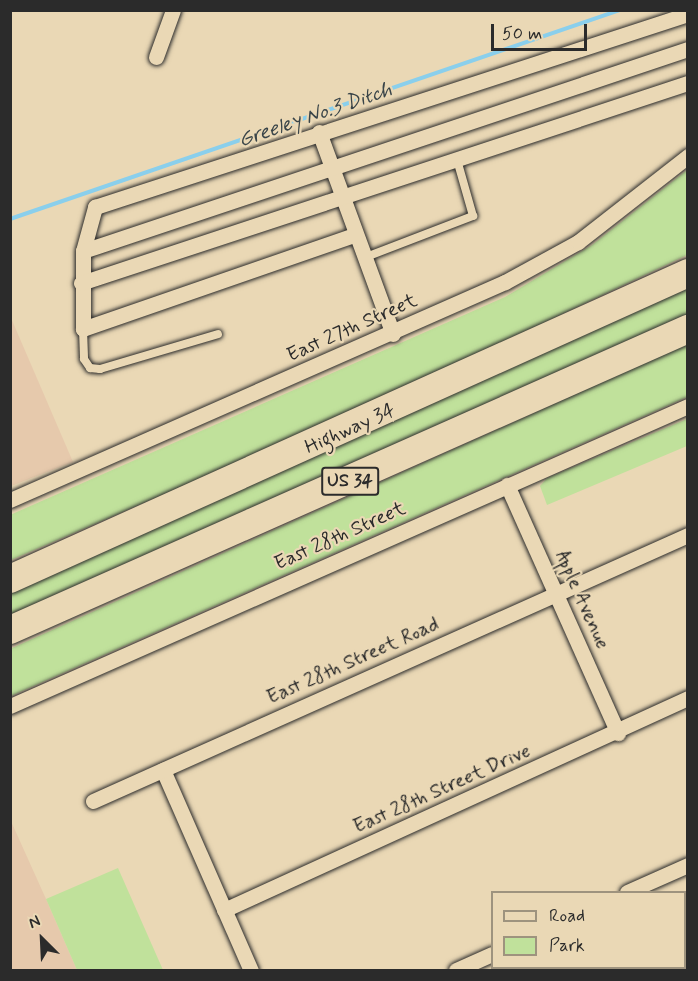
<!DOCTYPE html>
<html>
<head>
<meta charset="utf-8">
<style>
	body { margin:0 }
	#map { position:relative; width:698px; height:981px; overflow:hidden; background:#ead8b5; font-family:Mynerve,sans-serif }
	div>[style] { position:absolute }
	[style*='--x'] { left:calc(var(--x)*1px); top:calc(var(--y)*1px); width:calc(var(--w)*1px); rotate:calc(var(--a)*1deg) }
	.built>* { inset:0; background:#e6c9ac }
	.green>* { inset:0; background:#c0e19b }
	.stream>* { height:4px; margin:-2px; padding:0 2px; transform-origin:2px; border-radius:2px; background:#8acfec }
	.roads { filter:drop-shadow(0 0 2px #2b2b2b) drop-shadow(0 0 2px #2b2b2b) }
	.lane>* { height:8px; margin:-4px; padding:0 4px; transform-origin:4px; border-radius:4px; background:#ead8b5 }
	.street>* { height:15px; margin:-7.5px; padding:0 7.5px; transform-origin:7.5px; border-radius:7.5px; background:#ead8b5 }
	.highway>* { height:28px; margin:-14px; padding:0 14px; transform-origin:14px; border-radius:14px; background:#ead8b5 }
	span { translate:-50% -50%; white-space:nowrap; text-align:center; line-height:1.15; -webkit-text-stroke:4.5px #ead8b5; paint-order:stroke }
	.shield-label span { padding:2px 4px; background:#ead8b5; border:2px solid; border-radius:4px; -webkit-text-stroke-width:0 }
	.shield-label { font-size:18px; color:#2b2b2b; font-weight:700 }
	.street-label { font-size:20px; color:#2b2b2b }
	.water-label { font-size:21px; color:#394448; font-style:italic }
	.frame { position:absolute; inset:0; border:12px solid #2b2b2b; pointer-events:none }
	.legend { position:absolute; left:491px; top:891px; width:195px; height:78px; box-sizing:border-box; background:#ead8b5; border:2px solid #9e937e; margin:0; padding:8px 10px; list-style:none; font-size:18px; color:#2b2b2b }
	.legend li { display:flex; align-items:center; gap:12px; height:30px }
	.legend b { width:30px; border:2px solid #9e937e }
	.north { position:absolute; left:12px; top:909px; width:60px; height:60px; -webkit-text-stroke:4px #ead8b5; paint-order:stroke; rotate:336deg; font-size:16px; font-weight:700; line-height:24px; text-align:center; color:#2b2b2b }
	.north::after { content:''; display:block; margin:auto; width:21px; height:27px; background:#2b2b2b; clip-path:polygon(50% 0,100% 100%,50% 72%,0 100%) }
	.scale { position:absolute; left:491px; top:24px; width:96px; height:27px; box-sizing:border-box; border:3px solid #2b2b2b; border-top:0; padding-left:8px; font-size:18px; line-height:21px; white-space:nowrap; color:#2b2b2b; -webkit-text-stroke:4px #ead8b5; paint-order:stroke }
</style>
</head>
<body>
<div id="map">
	<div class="built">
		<i style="clip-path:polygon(11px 318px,73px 462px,11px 486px,10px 486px)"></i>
		<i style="clip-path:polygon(10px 819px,46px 899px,77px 970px,11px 970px)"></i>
	</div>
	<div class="green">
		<i style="clip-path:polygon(687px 170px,687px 255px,353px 413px,11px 560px,10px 515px,505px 297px,592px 245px)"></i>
		<i style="clip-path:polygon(687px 284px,687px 316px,11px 621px,10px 589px)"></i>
		<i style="clip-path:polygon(687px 344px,687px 397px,11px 696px,10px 649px)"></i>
		<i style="clip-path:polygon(687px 419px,687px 446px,547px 505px,540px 486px,547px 478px)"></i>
		<i style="clip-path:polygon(118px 868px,163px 970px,77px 970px,46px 899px)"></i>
	</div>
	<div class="stream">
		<i style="--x:10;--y:219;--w:645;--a:-18.91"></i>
	</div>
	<div class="roads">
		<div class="lane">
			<i style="--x:366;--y:257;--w:115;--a:-21"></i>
			<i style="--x:473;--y:216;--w:58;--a:-105.9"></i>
			<i style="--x:83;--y:329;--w:30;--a:88"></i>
			<i style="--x:84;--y:359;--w:11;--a:56"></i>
			<i style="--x:90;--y:368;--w:10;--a:6"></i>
			<i style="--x:100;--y:369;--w:123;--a:-16.5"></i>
		</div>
		<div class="street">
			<i style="--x:156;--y:57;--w:50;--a:-70.1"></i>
			<i style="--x:319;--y:132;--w:215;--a:69.9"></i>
			<i style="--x:354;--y:235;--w:287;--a:160.9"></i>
			<i style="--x:83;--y:329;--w:78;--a:-90"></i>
			<i style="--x:83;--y:251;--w:46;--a:-74.7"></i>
			<i style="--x:95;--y:207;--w:624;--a:-18.03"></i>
			<i style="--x:83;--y:251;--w:638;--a:-18.46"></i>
			<i style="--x:81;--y:283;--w:639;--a:-18.24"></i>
			<i style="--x:507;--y:485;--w:272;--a:65.9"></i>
			<i style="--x:10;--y:500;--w:541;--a:-23.77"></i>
			<i style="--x:505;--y:282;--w:83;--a:-28.7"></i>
			<i style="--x:578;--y:242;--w:140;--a:-38"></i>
			<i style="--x:10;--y:706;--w:741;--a:-23.87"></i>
			<i style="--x:163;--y:770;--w:219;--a:66.3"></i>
			<i style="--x:93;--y:801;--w:652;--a:-24.09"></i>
			<i style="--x:627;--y:892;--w:67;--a:-23.9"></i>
			<i style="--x:224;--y:910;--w:510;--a:-24.56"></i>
			<i style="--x:456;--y:970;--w:39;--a:-24"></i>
		</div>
		<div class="highway">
			<i style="--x:10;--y:579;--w:744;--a:-24.29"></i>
			<i style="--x:10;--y:630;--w:742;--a:-23.94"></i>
		</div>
	</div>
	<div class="shield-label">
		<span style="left:350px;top:481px">US 34</span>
	</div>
	<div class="street-label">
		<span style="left:352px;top:328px;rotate:-24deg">East 27th Street</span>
		<span style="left:350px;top:429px;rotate:-24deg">Highway 34</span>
		<span style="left:340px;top:536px;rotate:-24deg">East 28th Street</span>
		<span style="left:582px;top:600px;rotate:66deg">Apple Avenue</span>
		<span style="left:353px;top:661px;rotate:-24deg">East 28th Street Road</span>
		<span style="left:442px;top:789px;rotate:-24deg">East 28th Street Drive</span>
	</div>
	<div class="water-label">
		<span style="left:315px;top:115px;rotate:-19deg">Greeley No.3 Ditch</span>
	</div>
	<div class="frame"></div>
	<ul class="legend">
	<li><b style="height:8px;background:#ead8b5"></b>Road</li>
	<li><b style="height:16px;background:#c0e19b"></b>Park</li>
	</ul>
	<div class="north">N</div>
	<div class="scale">50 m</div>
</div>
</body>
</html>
